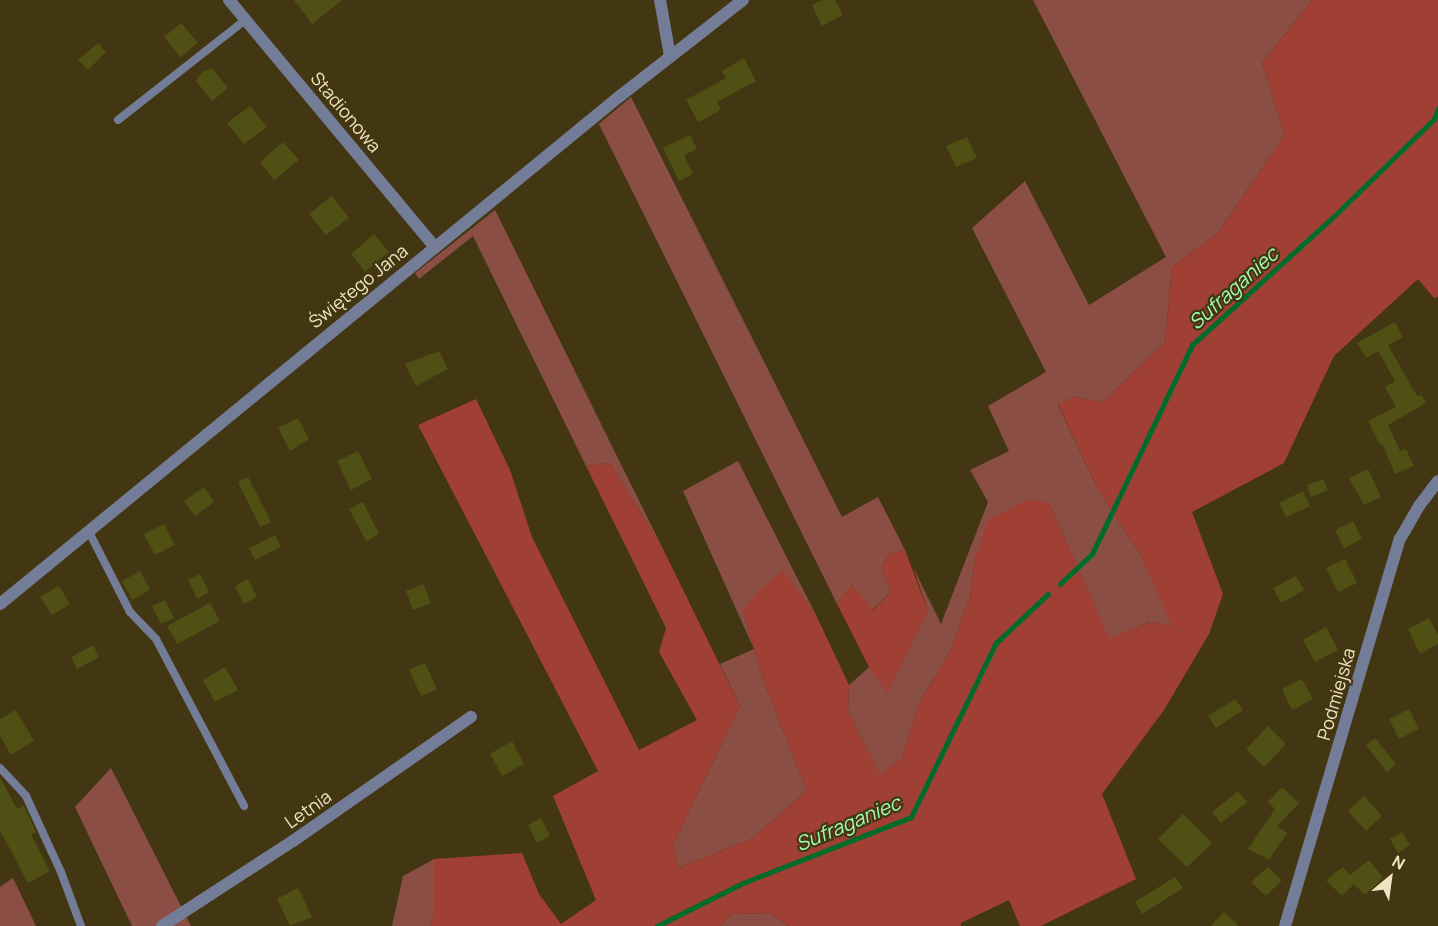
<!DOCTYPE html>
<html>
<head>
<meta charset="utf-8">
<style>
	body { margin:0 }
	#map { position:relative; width:1438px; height:926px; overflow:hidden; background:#433612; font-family:Manrope,sans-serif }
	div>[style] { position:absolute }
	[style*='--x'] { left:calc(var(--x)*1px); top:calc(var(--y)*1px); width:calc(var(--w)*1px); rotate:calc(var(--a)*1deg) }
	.green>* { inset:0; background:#8a4e45 }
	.forest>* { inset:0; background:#a03f34 }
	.stream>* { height:4.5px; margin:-2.25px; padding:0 2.25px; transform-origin:2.25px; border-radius:2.25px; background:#006c2c }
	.building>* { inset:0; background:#505015 }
	.service>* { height:8px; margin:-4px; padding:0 4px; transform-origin:4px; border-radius:4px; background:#737d97 }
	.minor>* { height:12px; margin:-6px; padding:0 6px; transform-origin:6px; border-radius:6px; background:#737d97 }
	span { translate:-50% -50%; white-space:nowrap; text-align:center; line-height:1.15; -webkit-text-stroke:4.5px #433612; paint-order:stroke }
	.street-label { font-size:18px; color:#f0e3c1 }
	.water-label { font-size:20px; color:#a3fbb3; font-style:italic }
	.north { position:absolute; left:1360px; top:848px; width:60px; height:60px; -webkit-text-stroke:4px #433612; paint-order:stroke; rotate:29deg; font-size:16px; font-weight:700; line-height:24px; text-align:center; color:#f0e3c1 }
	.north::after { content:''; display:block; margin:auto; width:21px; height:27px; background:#f0e3c1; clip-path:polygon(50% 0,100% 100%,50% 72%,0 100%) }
</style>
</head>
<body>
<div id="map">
	<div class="green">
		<i style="clip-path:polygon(1033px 0,1312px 0,1262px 63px,1285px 135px,1218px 233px,1172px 267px,1165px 342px,1103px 402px,1073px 397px,1058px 405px,1098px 489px,1140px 554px,1173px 626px,1150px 622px,1109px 639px,1049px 503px,975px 558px,970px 597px,950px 652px,918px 705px,902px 758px,880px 776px,848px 712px,849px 685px,869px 667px,887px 692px,928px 611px,913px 567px,941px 624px,988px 502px,970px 470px,1009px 451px,988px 406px,1046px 372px,972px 228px,1025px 181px,1089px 305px,1166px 257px)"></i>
		<i style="clip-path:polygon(631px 97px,842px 517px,878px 497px,905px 550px,889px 554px,881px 568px,891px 592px,872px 610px,852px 585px,837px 604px,599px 124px)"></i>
		<i style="clip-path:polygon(495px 210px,664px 551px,610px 463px,586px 466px,473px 236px,419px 279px,415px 273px)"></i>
		<i style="clip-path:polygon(738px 461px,816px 615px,783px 571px,743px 611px,765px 685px,807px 791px,751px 839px,679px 868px,673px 845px,740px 706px,720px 664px,754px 649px,683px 491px)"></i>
		<i style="clip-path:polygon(111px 768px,191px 926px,132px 926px,75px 807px)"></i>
		<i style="clip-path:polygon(434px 859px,434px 917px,430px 926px,392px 926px,403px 876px)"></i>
		<i style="clip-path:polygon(13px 878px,36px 926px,0 926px,0 887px)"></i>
		<i style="clip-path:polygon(769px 913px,788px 926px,720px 926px,732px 914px)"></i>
	</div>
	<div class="forest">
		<i style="clip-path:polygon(1312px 0,1438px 0,1438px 297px,1434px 298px,1418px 279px,1334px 356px,1284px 463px,1192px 512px,1223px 594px,1209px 634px,1164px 710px,1102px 794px,1136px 879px,1041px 926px,1020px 926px,1009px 900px,961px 923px,961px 926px,788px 926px,769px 913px,732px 914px,720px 926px,430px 926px,434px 917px,434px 859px,522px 853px,539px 894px,561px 924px,596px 900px,553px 796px,598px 771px,418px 425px,476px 399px,510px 470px,532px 537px,639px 750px,697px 720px,659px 652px,666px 628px,586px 466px,610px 463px,664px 551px,740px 706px,673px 845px,679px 868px,751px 839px,807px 791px,765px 685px,743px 611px,758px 591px,783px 570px,816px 615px,849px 685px,848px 712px,880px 775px,902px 758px,918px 705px,950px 652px,970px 597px,975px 558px,988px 520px,1026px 500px,1049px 503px,1109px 638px,1151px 622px,1172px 626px,1140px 554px,1098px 489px,1058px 404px,1073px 397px,1103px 402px,1165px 342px,1172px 267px,1218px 233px,1285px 135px,1262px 63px)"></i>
		<i style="clip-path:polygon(905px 550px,928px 611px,887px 693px,869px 667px,837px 604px,852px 585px,873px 610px,891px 592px,881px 568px,889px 554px)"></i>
	</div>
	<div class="stream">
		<i style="--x:1060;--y:584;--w:44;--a:-43.2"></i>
		<i style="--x:1092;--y:554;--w:232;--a:-64.4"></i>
		<i style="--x:1192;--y:345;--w:189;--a:-42.2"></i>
		<i style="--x:1332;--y:218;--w:142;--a:-44.1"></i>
		<i style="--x:1434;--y:119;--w:11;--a:-68"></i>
		<i style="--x:657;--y:926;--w:96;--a:-26.6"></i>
		<i style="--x:743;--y:883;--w:180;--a:-21.4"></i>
		<i style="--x:911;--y:817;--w:194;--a:-64"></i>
		<i style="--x:996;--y:643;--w:71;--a:-43.3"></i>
	</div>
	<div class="building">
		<i style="clip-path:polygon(294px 0,342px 0,312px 24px)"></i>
		<i style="clip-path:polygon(823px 0,835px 0,843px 15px,822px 26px,812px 5px)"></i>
		<i style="clip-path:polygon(181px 23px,198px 43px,180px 57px,164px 37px)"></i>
		<i style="clip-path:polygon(98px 43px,106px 52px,88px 70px,78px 60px)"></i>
		<i style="clip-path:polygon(744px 58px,756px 81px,717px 102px,721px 110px,698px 122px,686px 100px,726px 78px,722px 71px)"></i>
		<i style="clip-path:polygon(212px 68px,228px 88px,212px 101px,196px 81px,202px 72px)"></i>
		<i style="clip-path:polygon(250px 106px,267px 127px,244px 144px,227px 123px)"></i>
		<i style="clip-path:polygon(690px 135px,697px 149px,684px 155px,693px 174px,679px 181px,663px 148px)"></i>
		<i style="clip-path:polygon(967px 137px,977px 158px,956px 167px,946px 146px)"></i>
		<i style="clip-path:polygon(283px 142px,299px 160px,274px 180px,260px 162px)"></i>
		<i style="clip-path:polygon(332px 196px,349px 218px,326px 235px,309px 214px)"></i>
		<i style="clip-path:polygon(374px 234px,389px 252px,365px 272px,351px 254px)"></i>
		<i style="clip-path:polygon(1395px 322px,1403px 337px,1388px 345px,1417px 396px,1421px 395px,1426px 403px,1388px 425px,1400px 451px,1406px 449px,1414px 466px,1395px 474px,1382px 444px,1380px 445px,1368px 421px,1396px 407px,1385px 387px,1395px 381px,1378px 351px,1366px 358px,1357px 343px)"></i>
		<i style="clip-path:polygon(439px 351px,448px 369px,416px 386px,405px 364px)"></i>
		<i style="clip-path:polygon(298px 418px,309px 439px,290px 451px,278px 428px)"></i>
		<i style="clip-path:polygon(358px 451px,372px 479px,351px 490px,337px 461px)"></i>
		<i style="clip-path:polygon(1368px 469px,1381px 497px,1364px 505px,1349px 478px)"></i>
		<i style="clip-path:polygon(248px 477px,271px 522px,260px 527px,238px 482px)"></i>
		<i style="clip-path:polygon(1323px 479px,1328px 490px,1311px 497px,1307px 485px)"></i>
		<i style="clip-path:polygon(204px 487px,214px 502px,195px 516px,184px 501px)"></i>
		<i style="clip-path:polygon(1303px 491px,1310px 506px,1286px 517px,1279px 503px)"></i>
		<i style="clip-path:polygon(363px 502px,379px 534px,366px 541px,349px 509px)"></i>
		<i style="clip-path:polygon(1353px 521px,1362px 539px,1344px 548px,1335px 530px)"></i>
		<i style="clip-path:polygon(164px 524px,175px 545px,155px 555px,144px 534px)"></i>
		<i style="clip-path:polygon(275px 535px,281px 547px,255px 560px,249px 548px)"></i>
		<i style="clip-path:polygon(1345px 559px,1357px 583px,1338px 592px,1326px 568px)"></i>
		<i style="clip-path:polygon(140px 571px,150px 590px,132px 600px,122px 581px)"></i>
		<i style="clip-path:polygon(200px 574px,209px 592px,197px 599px,188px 580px)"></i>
		<i style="clip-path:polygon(1296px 576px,1304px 590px,1281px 603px,1273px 588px)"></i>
		<i style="clip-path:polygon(248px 579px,257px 597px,244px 604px,235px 586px)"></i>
		<i style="clip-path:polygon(423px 584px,431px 603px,413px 610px,406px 591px)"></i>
		<i style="clip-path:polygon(59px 586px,70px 604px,52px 615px,40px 597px)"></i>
		<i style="clip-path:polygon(165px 600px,174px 618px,161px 624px,152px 606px)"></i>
		<i style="clip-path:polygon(210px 603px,220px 621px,177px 644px,167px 626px)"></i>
		<i style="clip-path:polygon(1429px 618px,1438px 635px,1438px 644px,1420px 654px,1408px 629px)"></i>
		<i style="clip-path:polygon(1326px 627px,1338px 650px,1315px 662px,1303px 640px)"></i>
		<i style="clip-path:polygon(93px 645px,99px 657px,77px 669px,71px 657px)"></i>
		<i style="clip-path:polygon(425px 663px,437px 689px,421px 696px,409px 670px)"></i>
		<i style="clip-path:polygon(225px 667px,238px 690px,215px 702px,203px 680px)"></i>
		<i style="clip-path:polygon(1302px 679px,1313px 699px,1292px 710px,1282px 689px)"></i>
		<i style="clip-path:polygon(1235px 699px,1243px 710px,1216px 728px,1208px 716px)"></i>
		<i style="clip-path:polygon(1409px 709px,1419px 729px,1399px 739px,1389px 719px)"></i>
		<i style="clip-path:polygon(16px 710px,34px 741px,11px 755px,0 736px,0 719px)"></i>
		<i style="clip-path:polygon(1268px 726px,1286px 744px,1264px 767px,1246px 749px)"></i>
		<i style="clip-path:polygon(1375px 738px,1396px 764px,1387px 772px,1366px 745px)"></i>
		<i style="clip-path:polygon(512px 741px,524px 764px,502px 776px,490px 754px)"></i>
		<i style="clip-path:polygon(0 777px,17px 809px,24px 806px,36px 832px,31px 835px,50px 871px,28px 883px,0 830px)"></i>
		<i style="clip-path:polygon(1282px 787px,1299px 803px,1277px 826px,1287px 833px,1269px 860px,1248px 849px,1275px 809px,1268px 802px)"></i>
		<i style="clip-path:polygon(1238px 791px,1247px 802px,1221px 823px,1212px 812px)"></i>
		<i style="clip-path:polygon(1364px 796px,1382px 816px,1366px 831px,1348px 811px)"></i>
		<i style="clip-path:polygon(1183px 814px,1212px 843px,1187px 867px,1158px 839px)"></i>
		<i style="clip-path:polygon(541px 818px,550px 836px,537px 843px,528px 825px)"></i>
		<i style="clip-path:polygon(1402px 832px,1410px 845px,1398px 853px,1390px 839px)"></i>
		<i style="clip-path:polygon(1369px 860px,1383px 878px,1365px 895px,1354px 884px,1342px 896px,1326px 880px,1343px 867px,1350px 875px)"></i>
		<i style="clip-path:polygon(1268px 867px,1282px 880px,1266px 896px,1251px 882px)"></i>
		<i style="clip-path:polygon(1175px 877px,1183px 888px,1142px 914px,1135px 902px)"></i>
		<i style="clip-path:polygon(298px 888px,312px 917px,290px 926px,277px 899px)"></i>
		<i style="clip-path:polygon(1224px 912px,1239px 926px,1211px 926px)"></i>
	</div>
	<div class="service">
		<i style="--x:118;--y:120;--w:162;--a:-38.2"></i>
		<i style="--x:89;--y:532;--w:90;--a:62.9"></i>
		<i style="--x:130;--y:612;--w:37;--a:46"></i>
		<i style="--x:156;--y:639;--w:189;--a:62.2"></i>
		<i style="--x:0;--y:768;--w:38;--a:47"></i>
		<i style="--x:26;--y:796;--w:84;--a:65.3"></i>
		<i style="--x:61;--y:872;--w:58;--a:69.7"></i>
	</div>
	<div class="minor">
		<i style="--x:229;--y:0;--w:322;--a:50.2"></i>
		<i style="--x:660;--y:0;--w:57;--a:79.9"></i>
		<i style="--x:0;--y:604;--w:802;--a:-39.33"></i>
		<i style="--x:620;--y:96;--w:156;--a:-38"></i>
		<i style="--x:162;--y:926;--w:156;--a:-33"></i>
		<i style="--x:293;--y:841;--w:217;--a:-34.9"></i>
		<i style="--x:1285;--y:926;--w:404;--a:-73.5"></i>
		<i style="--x:1400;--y:539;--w:38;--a:-60"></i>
		<i style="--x:1419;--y:506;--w:31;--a:-53"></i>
	</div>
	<div class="street-label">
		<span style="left:346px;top:112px;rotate:50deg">Stadionowa</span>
		<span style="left:358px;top:286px;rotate:-39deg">Świętego Jana</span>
		<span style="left:1336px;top:694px;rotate:-74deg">Podmiejska</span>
		<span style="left:308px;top:809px;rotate:-35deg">Letnia</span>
	</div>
	<div class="water-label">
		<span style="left:1233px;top:288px;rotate:-42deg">Sufraganiec</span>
		<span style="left:848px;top:823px;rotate:-23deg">Sufraganiec</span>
	</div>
	<div class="north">N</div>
</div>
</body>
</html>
